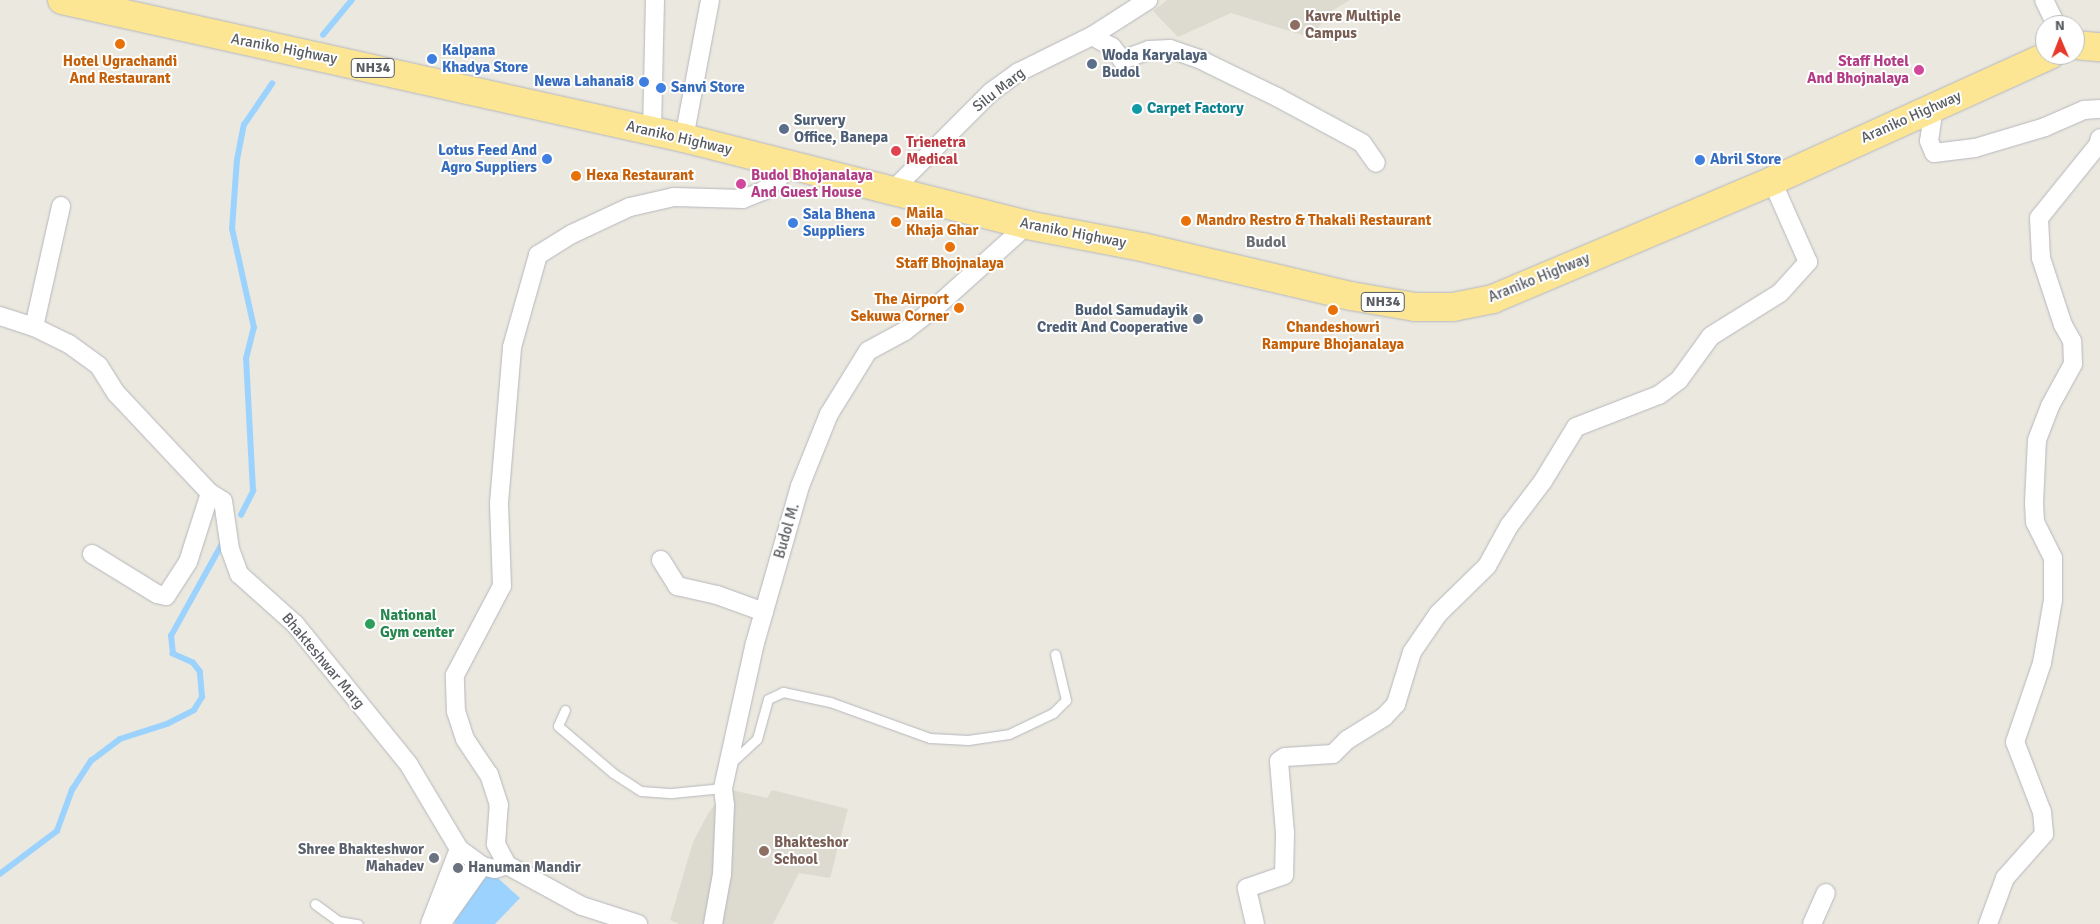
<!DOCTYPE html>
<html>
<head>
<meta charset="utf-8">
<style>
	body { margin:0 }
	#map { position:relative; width:2100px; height:924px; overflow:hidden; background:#ebe8df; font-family:Signika,sans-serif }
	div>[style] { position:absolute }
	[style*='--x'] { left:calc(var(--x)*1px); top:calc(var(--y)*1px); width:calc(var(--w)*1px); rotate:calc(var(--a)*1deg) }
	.education>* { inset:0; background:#dddad0 }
	.water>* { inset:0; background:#9cd3fe }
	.stream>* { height:5.5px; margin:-2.75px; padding:0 2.75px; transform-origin:2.75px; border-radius:2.75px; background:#9cd3fe }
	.roads { filter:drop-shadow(0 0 1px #b5b7bc) drop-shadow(0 0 1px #b5b7bc) }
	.service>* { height:9px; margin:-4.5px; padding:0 4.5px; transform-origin:4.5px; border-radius:4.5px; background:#fff }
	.minor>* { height:18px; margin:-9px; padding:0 9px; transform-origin:9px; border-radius:9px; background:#fff }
	.trunk>* { height:28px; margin:-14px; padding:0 14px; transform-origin:14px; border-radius:14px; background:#fce694 }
	.dots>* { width:14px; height:14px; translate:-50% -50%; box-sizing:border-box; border:2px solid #fff; border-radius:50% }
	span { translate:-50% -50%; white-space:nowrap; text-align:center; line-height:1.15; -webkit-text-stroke:4px #fff; paint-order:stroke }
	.shield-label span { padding:1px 4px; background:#fff; border:1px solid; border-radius:4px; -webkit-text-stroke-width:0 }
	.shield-label { font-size:14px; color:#585b60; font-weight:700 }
	.education-label { font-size:15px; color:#785e54; font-weight:700 }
	.left { translate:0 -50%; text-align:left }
	.street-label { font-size:15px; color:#585b60 }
	.shop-label { font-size:15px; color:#366cbe; font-weight:700 }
	.right { translate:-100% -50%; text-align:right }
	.service-label { font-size:15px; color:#4e5e75; font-weight:700 }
	.food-label { font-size:15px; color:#c56008; font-weight:700 }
	.hotel-label { font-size:15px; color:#b23c85; font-weight:700 }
	.culture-label { font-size:15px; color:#0d838f; font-weight:700 }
	.health-label { font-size:15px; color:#be3a42; font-weight:700 }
	.leisure-label { font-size:15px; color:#27864d; font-weight:700 }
	.worship-label { font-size:15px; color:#5b616d; font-weight:700 }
	.neighbourhood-label { font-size:16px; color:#696d72; font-weight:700 }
	.north { position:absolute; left:2035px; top:15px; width:50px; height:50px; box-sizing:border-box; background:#fff; border:1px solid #bcbdbf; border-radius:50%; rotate:359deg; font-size:14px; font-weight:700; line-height:20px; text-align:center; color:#585b60 }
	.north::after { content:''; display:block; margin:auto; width:18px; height:22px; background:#e6392a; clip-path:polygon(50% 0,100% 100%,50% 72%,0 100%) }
</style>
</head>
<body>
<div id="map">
	<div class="education">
		<i style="clip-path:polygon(1167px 0,1350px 0,1328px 13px,1312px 38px,1231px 13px,1178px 37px,1153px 11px)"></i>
		<i style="clip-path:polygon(727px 789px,767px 798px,772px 790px,848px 809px,830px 878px,799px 873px,773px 924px,679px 924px,670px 920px,693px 842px,709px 812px)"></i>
	</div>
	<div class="water">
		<i style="clip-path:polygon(490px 871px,520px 898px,495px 924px,455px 924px,452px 912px,485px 872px)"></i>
	</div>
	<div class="stream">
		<i style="--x:323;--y:35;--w:45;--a:-50.4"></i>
		<i style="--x:241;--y:515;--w:27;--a:-63"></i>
		<i style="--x:253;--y:491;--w:132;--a:-93"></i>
		<i style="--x:246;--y:359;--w:32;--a:-76"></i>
		<i style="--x:254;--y:328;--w:101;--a:-102.5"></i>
		<i style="--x:232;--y:229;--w:69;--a:-85.9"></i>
		<i style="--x:237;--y:160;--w:36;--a:-79"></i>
		<i style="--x:244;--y:125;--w:50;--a:-55.7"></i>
		<i style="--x:0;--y:874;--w:71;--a:-37"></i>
		<i style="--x:57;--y:831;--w:44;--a:-69.9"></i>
		<i style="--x:72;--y:790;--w:35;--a:-57"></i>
		<i style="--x:91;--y:761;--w:36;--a:-37"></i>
		<i style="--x:120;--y:739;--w:49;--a:-17.7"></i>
		<i style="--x:167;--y:724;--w:30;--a:-27"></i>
		<i style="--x:194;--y:710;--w:15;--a:-58"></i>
		<i style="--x:202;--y:697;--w:25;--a:-95"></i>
		<i style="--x:200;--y:672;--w:11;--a:-128"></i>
		<i style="--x:193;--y:663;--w:22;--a:-156"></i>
		<i style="--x:173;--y:654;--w:18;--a:-96"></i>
		<i style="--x:171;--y:636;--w:107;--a:-61"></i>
	</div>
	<div class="roads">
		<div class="service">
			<i style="--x:565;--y:710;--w:17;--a:114"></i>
			<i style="--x:558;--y:726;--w:72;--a:40.5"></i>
			<i style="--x:613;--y:773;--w:33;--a:33"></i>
			<i style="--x:641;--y:791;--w:31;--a:4"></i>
			<i style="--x:672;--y:793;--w:51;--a:-5.6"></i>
			<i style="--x:731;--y:763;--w:35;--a:-43"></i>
			<i style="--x:757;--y:739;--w:41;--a:-74.6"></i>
			<i style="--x:768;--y:699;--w:17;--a:-25"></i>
			<i style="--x:783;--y:692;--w:48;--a:12"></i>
			<i style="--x:830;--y:702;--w:106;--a:19.8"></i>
			<i style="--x:930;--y:738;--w:38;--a:3"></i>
			<i style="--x:968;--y:740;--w:41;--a:-8.3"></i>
			<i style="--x:1009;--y:734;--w:49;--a:-25.5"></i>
			<i style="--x:1053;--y:713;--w:18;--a:-45"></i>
			<i style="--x:1066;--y:700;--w:47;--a:-103.4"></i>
			<i style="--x:444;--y:903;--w:50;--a:-56.3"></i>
			<i style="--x:315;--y:904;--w:29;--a:36"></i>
			<i style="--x:338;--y:921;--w:20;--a:9"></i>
		</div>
		<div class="minor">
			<i style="--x:2044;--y:0;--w:28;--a:64"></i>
			<i style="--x:1092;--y:36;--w:23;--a:29"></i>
			<i style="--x:1112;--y:47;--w:16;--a:52"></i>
			<i style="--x:1122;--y:60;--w:29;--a:-20"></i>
			<i style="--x:1149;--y:50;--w:21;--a:-3"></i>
			<i style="--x:1170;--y:49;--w:31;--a:19"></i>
			<i style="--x:1199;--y:59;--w:87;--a:26"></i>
			<i style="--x:1277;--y:97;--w:97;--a:28.4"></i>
			<i style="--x:1362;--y:143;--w:24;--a:55"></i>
			<i style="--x:1934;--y:106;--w:35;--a:98"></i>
			<i style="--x:1929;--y:141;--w:13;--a:67"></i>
			<i style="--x:1934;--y:153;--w:41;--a:-7"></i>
			<i style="--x:1975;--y:148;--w:73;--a:-16.7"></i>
			<i style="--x:2045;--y:127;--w:43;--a:-23.6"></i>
			<i style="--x:2084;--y:110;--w:16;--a:-4"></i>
			<i style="--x:652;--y:131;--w:131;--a:-88.7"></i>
			<i style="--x:684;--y:138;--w:140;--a:-79.3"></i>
			<i style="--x:894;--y:189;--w:137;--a:-45"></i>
			<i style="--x:991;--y:92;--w:34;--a:-36"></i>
			<i style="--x:1019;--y:72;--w:81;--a:-26.3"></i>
			<i style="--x:1092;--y:36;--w:67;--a:-32.7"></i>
			<i style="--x:0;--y:316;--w:36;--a:18"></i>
			<i style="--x:34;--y:327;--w:39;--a:26"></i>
			<i style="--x:69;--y:344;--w:37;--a:36"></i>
			<i style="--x:99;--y:366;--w:32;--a:58"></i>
			<i style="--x:116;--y:393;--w:137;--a:46.8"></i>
			<i style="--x:210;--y:493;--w:15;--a:32"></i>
			<i style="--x:223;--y:501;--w:49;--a:81.7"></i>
			<i style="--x:230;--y:549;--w:27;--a:70"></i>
			<i style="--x:239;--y:574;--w:75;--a:41.8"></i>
			<i style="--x:295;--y:624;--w:181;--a:51"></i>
			<i style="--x:409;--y:765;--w:98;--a:59.2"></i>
			<i style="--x:459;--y:849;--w:29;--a:36"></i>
			<i style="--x:482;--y:866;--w:13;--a:13"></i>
			<i style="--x:495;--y:869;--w:13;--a:-18"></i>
			<i style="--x:507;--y:865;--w:85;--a:28.7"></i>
			<i style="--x:582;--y:906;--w:59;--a:17.8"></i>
			<i style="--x:34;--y:327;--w:124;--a:-77.4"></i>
			<i style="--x:92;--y:554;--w:76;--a:31.6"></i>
			<i style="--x:157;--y:594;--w:9;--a:13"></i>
			<i style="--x:166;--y:596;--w:40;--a:-57.1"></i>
			<i style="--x:188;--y:562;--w:72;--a:-72.3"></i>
			<i style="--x:661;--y:560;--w:31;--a:58"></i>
			<i style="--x:677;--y:586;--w:41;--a:12.7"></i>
			<i style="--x:717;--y:595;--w:50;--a:19.9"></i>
			<i style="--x:507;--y:865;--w:24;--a:-118"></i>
			<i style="--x:496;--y:844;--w:39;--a:-86"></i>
			<i style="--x:499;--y:805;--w:32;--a:-108"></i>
			<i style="--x:489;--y:775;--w:43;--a:-123.7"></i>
			<i style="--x:465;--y:739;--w:28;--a:-108"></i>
			<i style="--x:456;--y:712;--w:37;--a:-92"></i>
			<i style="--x:455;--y:675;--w:101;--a:-62.2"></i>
			<i style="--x:502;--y:586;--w:83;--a:-92.1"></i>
			<i style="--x:499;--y:503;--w:157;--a:-85.2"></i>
			<i style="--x:512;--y:347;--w:96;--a:-74.2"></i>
			<i style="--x:538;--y:255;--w:40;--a:-32"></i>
			<i style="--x:572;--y:234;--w:64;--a:-25"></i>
			<i style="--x:630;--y:207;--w:45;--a:-12.8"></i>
			<i style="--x:674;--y:197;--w:69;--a:1.7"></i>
			<i style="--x:743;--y:199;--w:22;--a:-22"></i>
			<i style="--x:763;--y:191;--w:40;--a:-40"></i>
			<i style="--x:430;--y:924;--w:80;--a:-68.9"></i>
			<i style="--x:441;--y:924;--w:71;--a:-54.7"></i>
			<i style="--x:713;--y:924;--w:51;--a:-79.8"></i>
			<i style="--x:722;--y:874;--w:69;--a:-87.5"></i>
			<i style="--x:725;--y:805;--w:17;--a:-97"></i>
			<i style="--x:723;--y:788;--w:148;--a:-77.6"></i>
			<i style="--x:755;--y:643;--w:163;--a:-74"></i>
			<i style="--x:800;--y:486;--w:78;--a:-68.1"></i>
			<i style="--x:829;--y:414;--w:74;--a:-58.2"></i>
			<i style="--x:868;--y:351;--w:42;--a:-28.4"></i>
			<i style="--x:905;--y:331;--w:41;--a:-38"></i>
			<i style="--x:937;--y:306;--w:121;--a:-42"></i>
			<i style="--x:1255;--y:924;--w:37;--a:-103"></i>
			<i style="--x:1247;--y:888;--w:39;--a:-19"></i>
			<i style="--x:1284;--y:875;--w:42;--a:-88.6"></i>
			<i style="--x:1285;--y:833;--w:72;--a:-94.8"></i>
			<i style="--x:1279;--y:761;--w:7;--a:-34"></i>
			<i style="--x:1285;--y:757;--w:48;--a:-3.6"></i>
			<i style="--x:1333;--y:754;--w:20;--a:-45"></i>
			<i style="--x:1347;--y:740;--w:44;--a:-31.9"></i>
			<i style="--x:1384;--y:717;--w:18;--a:-47"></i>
			<i style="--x:1396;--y:704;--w:54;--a:-72.9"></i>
			<i style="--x:1412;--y:652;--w:46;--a:-55.6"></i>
			<i style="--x:1438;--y:614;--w:69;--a:-44.4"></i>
			<i style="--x:1487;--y:566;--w:46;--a:-61.2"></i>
			<i style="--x:1509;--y:526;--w:56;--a:-52.9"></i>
			<i style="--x:1543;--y:481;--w:63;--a:-58.6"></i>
			<i style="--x:1576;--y:427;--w:89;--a:-21.1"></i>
			<i style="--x:1659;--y:395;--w:25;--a:-37"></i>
			<i style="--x:1679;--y:380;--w:54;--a:-54"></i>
			<i style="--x:1711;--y:336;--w:81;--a:-31.9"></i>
			<i style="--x:1780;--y:293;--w:42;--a:-47.9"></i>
			<i style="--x:1808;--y:262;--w:89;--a:-114"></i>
			<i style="--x:1812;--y:924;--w:34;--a:-66"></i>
			<i style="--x:1988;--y:924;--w:49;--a:-69.7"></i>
			<i style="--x:2005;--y:878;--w:59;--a:-48.4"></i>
			<i style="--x:2044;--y:834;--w:22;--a:-95"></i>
			<i style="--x:2042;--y:812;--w:75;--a:-111.1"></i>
			<i style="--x:2015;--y:742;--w:83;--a:-71.1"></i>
			<i style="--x:2042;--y:663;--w:64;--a:-80.1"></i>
			<i style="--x:2053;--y:600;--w:42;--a:-90"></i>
			<i style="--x:2053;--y:558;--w:40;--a:-116.6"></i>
			<i style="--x:2035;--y:522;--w:19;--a:-93"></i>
			<i style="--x:2034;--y:503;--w:63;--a:-87.3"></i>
			<i style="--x:2037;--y:440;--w:36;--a:-69"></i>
			<i style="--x:2050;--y:406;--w:48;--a:-61.3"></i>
			<i style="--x:2073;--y:364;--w:23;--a:-92"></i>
			<i style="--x:2072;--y:341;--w:18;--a:-119"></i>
			<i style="--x:2063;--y:325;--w:71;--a:-108.2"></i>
			<i style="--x:2041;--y:258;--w:40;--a:-92.9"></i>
			<i style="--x:2039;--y:218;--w:94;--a:-51.1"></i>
			<i style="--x:2098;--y:145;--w:7;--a:-74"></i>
		</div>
		<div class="trunk">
			<i style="--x:62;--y:0;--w:637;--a:12.51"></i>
			<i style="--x:684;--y:138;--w:354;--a:14.2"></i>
			<i style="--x:1027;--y:225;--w:117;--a:10.8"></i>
			<i style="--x:1142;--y:247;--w:215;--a:13.2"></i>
			<i style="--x:1351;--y:296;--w:65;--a:9.8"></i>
			<i style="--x:1415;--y:307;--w:38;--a:0"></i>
			<i style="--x:1453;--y:307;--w:41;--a:-11.3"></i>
			<i style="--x:1493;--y:299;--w:303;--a:-22.9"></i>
			<i style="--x:1772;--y:181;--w:305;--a:-24.4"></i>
			<i style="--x:2075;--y:45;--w:25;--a:5"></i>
		</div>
	</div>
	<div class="dots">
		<i style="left:1295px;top:25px;background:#8d6e63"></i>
		<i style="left:120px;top:44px;background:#e8710a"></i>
		<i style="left:432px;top:59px;background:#3f7fe0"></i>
		<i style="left:1092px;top:64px;background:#5c6f8a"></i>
		<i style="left:1919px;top:70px;background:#d1479c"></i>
		<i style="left:644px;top:82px;background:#3f7fe0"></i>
		<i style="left:661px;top:88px;background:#3f7fe0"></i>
		<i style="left:1137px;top:109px;background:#0f9aa8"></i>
		<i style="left:784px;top:129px;background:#5c6f8a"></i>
		<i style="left:896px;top:151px;background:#e0444e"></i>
		<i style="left:547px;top:159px;background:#3f7fe0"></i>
		<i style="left:1700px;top:160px;background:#3f7fe0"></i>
		<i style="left:576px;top:176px;background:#e8710a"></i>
		<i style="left:741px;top:184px;background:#d1479c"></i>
		<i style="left:1186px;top:221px;background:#e8710a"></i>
		<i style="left:896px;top:222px;background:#e8710a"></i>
		<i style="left:793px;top:223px;background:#3f7fe0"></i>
		<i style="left:950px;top:247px;background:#e8710a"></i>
		<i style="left:959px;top:308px;background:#e8710a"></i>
		<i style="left:1333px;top:310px;background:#e8710a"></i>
		<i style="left:1198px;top:319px;background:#5c6f8a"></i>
		<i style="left:370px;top:624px;background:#2e9e5b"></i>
		<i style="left:764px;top:851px;background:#8d6e63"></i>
		<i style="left:434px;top:858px;background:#6b7280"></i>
		<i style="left:458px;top:868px;background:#6b7280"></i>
	</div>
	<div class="shield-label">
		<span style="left:373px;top:68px">NH34</span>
		<span style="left:1383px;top:302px">NH34</span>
	</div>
	<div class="education-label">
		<span class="left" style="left:1305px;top:25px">Kavre Multiple<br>Campus</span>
		<span class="left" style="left:774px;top:851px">Bhakteshor<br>School</span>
	</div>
	<div class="street-label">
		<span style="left:284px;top:49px;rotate:11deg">Araniko Highway</span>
		<span style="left:999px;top:90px;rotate:-38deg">Silu Marg</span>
		<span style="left:1911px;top:117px;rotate:-24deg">Araniko Highway</span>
		<span style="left:679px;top:138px;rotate:13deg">Araniko Highway</span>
		<span style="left:1073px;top:233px;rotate:11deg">Araniko Highway</span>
		<span style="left:1539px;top:278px;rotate:-22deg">Araniko Highway</span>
		<span style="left:787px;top:531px;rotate:-74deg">Budol M.</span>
		<span style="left:323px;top:661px;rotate:50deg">Bhakteshwar Marg</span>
	</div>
	<div class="shop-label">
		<span class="left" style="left:442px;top:59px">Kalpana<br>Khadya Store</span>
		<span class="right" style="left:634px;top:82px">Newa Lahanai8</span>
		<span class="left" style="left:671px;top:88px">Sanvi Store</span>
		<span class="right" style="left:537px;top:159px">Lotus Feed And<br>Agro Suppliers</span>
		<span class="left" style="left:1710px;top:160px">Abril Store</span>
		<span class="left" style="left:803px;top:223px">Sala Bhena<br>Suppliers</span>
	</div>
	<div class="service-label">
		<span class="left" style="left:1102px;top:64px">Woda Karyalaya<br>Budol</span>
		<span class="left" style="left:794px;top:129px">Survery<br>Office, Banepa</span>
		<span class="right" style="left:1188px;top:319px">Budol Samudayik<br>Credit And Cooperative</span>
	</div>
	<div class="food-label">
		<span style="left:120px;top:70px">Hotel Ugrachandi<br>And Restaurant</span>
		<span class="left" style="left:586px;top:176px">Hexa Restaurant</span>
		<span class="left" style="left:906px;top:222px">Maila<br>Khaja Ghar</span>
		<span class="left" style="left:1196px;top:221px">Mandro Restro &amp; Thakali Restaurant</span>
		<span style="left:950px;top:264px">Staff Bhojnalaya</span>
		<span class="right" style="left:949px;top:308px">The Airport<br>Sekuwa Corner</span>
		<span style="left:1333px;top:336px">Chandeshowri<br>Rampure Bhojanalaya</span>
	</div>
	<div class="hotel-label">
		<span class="right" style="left:1909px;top:70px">Staff Hotel<br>And Bhojnalaya</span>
		<span class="left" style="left:751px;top:184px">Budol Bhojanalaya<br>And Guest House</span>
	</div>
	<div class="culture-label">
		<span class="left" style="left:1147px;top:109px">Carpet Factory</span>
	</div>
	<div class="health-label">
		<span class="left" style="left:906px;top:151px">Trienetra<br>Medical</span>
	</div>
	<div class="leisure-label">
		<span class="left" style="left:380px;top:624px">National<br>Gym center</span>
	</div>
	<div class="worship-label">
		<span class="right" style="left:424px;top:858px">Shree Bhakteshwor<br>Mahadev</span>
		<span class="left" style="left:468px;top:868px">Hanuman Mandir</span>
	</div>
	<div class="neighbourhood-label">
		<span style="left:1266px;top:242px">Budol</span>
	</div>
	<div class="north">N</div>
</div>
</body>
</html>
